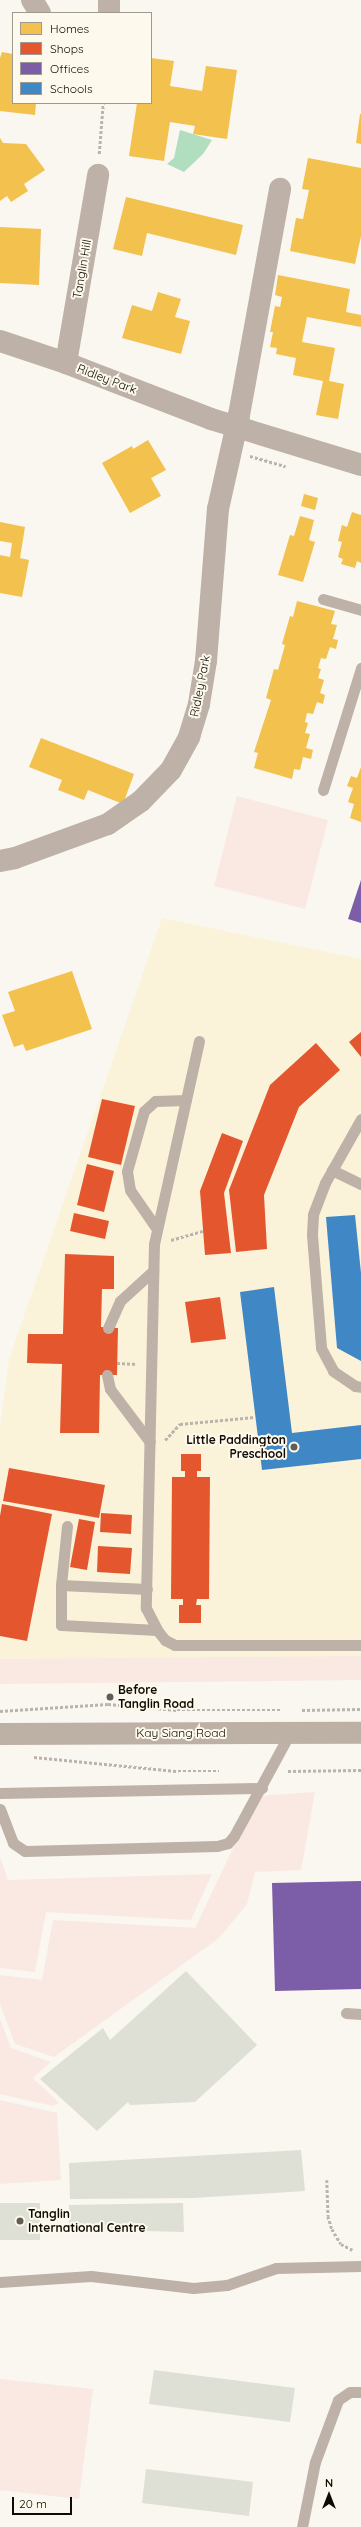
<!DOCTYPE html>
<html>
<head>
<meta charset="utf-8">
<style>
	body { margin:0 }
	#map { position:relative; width:361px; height:2527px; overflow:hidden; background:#f9f7f0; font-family:Quicksand,sans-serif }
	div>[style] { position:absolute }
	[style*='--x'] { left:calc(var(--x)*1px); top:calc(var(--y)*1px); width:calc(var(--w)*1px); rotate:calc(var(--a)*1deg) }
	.built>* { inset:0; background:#fbf3d9 }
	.green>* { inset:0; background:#fae9e3 }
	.water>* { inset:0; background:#b0debe }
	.homes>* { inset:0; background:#f2c14e }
	.shops>* { inset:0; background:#e4572e }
	.offices>* { inset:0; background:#7b5ea7 }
	.schools>* { inset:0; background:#3f88c5 }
	.building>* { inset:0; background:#dedfd5 }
	.path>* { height:2.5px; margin-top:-1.25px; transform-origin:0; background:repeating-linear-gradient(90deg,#bcb4ac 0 3px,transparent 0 5px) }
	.lane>* { height:11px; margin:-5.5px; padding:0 5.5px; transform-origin:5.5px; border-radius:5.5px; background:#beb1a7 }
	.street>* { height:22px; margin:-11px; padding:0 11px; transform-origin:11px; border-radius:11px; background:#beb1a7 }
	.secondary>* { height:22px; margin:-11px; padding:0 11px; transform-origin:11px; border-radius:11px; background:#bdb0a4 }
	.dots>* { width:11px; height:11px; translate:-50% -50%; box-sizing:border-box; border:2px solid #fdf9ec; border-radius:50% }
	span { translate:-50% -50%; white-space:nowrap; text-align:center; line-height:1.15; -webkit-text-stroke:4px #fdf9ec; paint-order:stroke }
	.street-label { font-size:12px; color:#0f0b03 }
	.poi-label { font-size:12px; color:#0f0b03; font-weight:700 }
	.right { translate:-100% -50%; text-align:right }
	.left { translate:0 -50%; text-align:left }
	.legend { position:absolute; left:12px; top:12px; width:140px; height:92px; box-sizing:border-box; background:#fdf9ec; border:1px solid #9e9a8f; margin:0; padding:5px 7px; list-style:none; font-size:12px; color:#0f0b03 }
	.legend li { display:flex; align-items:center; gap:8px; height:20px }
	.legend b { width:20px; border:1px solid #9e9a8f }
	.north { position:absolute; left:309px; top:2475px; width:40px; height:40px; -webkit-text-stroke:3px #fdf9ec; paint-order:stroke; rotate:0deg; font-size:11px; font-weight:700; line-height:16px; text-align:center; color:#0f0b03 }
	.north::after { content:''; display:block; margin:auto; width:14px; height:18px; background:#0f0b03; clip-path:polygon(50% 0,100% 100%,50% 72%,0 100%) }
	.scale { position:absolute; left:12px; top:2497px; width:60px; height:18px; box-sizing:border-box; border:2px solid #0f0b03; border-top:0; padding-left:5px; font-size:12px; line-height:14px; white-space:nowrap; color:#0f0b03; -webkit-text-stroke:3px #fdf9ec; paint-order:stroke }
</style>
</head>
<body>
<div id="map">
	<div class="built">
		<i style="clip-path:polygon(162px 918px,361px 959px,361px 1666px,0 1664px,0 1427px,9px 1359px)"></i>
	</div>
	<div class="green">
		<i style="clip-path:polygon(237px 796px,328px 820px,305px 909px,214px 886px)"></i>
		<i style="clip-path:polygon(361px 1656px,361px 1680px,0 1684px,0 1659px)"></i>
		<i style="clip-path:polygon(315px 1792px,301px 1870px,255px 1872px,247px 1904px,219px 1938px,54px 2057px,15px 2044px,0 2004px,0 1975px,42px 1980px,53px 1920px,195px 1928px,258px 1796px)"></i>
		<i style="clip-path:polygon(0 1857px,8px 1880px,212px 1874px,191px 1920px,46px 1912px,35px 1972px,0 1968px)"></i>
		<i style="clip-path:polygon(0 2019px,11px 2048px,51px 2062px,33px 2078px,59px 2103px,53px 2106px,0 2094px)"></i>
		<i style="clip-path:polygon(0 2100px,57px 2113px,61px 2180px,0 2184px)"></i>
		<i style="clip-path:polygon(0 2379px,93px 2389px,79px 2499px,0 2490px)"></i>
	</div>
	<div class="water">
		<i style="clip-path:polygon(180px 130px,212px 140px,203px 154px,184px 172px,167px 164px,174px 158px)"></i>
	</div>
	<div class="homes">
		<i style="clip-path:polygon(2px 52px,13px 54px,13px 103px,36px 103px,35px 115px,0 111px,0 58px)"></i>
		<i style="clip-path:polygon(151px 58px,174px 61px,170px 86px,202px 91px,206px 66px,237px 70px,227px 139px,193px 134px,195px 126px,170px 122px,164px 161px,129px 156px,137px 103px,151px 103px)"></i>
		<i style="clip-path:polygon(360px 114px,361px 114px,361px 144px,356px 143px)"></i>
		<i style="clip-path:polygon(0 138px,3px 143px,26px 144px,45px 170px,24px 184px,28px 191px,11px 202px,7px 196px,0 201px)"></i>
		<i style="clip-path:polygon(308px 158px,361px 168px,361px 236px,355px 264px,290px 251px,296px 218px,303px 219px,309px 190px,302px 189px)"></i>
		<i style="clip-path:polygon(126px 197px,243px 225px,236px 255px,147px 233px,142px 256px,113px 249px)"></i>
		<i style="clip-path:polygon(0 227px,41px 229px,39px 285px,0 283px)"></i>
		<i style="clip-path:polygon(278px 275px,350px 289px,346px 312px,361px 315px,361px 327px,307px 317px,302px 342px,335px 348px,329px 381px,344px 384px,338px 419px,316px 415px,323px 381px,293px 375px,296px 358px,276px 354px,277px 348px,270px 347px,273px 332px,270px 332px,275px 306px,280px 307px,282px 297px,275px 295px)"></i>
		<i style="clip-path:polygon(158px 292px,181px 299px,175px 317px,190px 321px,181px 354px,122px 338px,132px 305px,152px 311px)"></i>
		<i style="clip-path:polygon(148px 440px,166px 470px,151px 478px,161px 496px,130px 513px,102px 463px,132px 446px,133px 449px)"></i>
		<i style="clip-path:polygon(304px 494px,318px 498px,315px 510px,301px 506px)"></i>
		<i style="clip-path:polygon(352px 512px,361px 515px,361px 563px,357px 561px,355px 568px,341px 564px,343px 559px,338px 557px,342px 542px,338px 541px,342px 525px,347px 527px)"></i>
		<i style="clip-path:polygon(300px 516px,314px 520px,309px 540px,315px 542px,303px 582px,278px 575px,290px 535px,294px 536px)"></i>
		<i style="clip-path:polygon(0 522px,25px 527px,20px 558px,29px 560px,22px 597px,0 593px,0 555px,10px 557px,12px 543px,0 541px)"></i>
		<i style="clip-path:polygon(297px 601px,335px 611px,331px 624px,337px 625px,333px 639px,338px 640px,336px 649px,330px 647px,326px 659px,321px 658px,318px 668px,321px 669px,318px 678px,324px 680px,320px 693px,325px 695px,323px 704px,317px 702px,313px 714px,307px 713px,305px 722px,308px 723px,305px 733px,310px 734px,306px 748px,313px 750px,311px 759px,303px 757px,300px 770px,294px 769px,292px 779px,254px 768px,258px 753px,254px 752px,271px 700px,266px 698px,274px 669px,278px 670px,285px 645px,282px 644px,290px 616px,293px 617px)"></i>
		<i style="clip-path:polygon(41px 738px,134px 774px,123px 804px,88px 790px,84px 800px,58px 790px,62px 780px,29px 767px)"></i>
		<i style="clip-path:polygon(361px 767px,361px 822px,350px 818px,354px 804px,348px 802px,353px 788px,347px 786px,351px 776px,357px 778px)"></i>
		<i style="clip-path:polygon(72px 971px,92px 1029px,26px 1051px,23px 1044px,14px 1047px,2px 1015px,15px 1011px,8px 992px)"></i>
	</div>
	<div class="shops">
		<i style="clip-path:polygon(361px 1032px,361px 1057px,349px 1042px)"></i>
		<i style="clip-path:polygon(316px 1043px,340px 1070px,299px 1107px,264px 1195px,267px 1249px,236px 1252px,229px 1190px,270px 1085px)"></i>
		<i style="clip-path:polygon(102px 1099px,135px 1106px,121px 1165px,88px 1157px)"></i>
		<i style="clip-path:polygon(222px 1133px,243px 1141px,224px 1193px,231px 1253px,205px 1255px,200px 1191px)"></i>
		<i style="clip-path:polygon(87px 1164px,114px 1171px,104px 1212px,77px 1205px)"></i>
		<i style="clip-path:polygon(74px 1213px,109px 1221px,105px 1239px,70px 1231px)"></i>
		<i style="clip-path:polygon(65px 1254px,114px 1256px,114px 1289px,102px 1289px,101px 1327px,118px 1328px,117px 1375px,100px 1375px,99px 1433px,60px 1433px,62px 1364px,27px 1363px,28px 1334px,63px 1334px)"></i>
		<i style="clip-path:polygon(220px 1297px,226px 1339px,191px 1343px,185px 1302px)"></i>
		<i style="clip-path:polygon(181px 1454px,201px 1454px,201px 1471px,197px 1471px,197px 1477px,210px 1477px,209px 1599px,197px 1599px,196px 1605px,201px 1605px,201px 1623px,179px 1623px,179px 1605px,183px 1605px,183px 1599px,171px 1599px,172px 1477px,185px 1477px,185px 1471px,181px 1471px)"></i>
		<i style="clip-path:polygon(9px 1468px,105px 1485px,99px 1518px,3px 1501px)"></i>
		<i style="clip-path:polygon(2px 1504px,52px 1514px,27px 1641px,0 1636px,0 1516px)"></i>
		<i style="clip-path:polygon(101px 1513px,132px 1515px,131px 1534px,100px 1532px)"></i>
		<i style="clip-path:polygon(79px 1519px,95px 1522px,87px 1570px,70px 1567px)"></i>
		<i style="clip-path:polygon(98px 1546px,132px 1548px,130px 1574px,97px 1572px)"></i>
	</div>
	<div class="offices">
		<i style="clip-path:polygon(361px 880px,361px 923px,348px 919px)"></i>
		<i style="clip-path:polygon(361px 1881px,361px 1989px,275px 1991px,272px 1883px)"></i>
	</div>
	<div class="schools">
		<i style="clip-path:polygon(355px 1215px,361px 1273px,361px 1361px,337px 1348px,326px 1217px)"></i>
		<i style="clip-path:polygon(274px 1287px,292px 1433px,361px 1425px,361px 1459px,262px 1470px,240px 1292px)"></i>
	</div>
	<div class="building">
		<i style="clip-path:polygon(186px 1971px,257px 2045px,195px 2102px,130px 2105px,128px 2102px,97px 2131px,40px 2079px,103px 2028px,110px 2040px)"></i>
		<i style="clip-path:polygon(301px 2150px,305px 2191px,193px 2198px,70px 2199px,69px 2163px)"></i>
		<i style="clip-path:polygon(0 2203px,40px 2203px,40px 2240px,0 2240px)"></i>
		<i style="clip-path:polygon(183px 2203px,184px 2232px,69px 2229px,69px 2205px)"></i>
		<i style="clip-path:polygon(154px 2370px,295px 2388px,290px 2422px,149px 2404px)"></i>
		<i style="clip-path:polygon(146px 2469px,253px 2482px,249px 2516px,142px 2503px)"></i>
	</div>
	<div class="path">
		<i style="--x:99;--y:154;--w:51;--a:-85.5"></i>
		<i style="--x:250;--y:456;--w:37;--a:16"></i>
		<i style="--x:171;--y:1240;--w:33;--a:-16"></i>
		<i style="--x:117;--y:1363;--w:20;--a:3"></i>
		<i style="--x:165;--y:1440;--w:22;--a:-47"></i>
		<i style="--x:180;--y:1424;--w:75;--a:-5.3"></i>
		<i style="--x:302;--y:1710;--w:59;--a:-1"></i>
		<i style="--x:0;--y:1711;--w:108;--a:-3.7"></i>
		<i style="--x:108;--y:1704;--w:69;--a:5"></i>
		<i style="--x:177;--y:1710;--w:104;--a:0"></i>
		<i style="--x:34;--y:1757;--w:145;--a:5.6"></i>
		<i style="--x:178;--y:1771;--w:41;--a:0"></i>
		<i style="--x:288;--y:1771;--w:73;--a:-0.8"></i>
		<i style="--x:327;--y:2180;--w:36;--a:88"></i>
		<i style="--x:328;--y:2216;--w:14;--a:73"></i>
		<i style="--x:332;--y:2229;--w:17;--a:59"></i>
		<i style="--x:341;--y:2244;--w:13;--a:27"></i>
	</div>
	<div class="lane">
		<i style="--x:323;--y:599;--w:40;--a:16"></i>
		<i style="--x:323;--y:790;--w:128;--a:-72.7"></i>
		<i style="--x:199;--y:1041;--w:208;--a:102.5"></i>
		<i style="--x:154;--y:1244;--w:364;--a:91.3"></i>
		<i style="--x:146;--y:1608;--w:25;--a:63"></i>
		<i style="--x:157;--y:1630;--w:13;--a:51"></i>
		<i style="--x:165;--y:1640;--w:11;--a:27"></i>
		<i style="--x:175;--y:1645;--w:186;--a:0"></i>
		<i style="--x:361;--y:1119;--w:73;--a:119.4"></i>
		<i style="--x:325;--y:1183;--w:34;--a:111"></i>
		<i style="--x:313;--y:1215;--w:20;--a:93"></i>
		<i style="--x:312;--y:1235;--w:113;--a:85.4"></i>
		<i style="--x:321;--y:1348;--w:26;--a:62"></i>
		<i style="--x:333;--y:1371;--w:27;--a:34"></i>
		<i style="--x:355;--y:1386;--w:6;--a:9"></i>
		<i style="--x:332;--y:1170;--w:32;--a:26"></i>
		<i style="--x:157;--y:1229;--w:47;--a:-124.7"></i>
		<i style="--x:130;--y:1190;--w:19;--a:-99"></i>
		<i style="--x:127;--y:1171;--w:62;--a:-74.2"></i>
		<i style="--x:144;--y:1111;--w:15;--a:-42"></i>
		<i style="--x:155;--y:1101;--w:31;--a:-2"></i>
		<i style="--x:108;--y:1328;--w:30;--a:-66"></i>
		<i style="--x:120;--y:1301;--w:45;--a:-42.3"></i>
		<i style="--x:107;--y:1375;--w:14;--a:78"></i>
		<i style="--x:110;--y:1389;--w:66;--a:53"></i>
		<i style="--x:67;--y:1526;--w:59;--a:95.8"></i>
		<i style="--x:61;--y:1585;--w:40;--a:90"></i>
		<i style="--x:61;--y:1625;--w:96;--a:3"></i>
		<i style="--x:61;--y:1585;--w:86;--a:2.7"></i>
		<i style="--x:0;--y:1793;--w:262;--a:-1.1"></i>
		<i style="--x:0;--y:1809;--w:36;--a:69"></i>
		<i style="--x:13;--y:1843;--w:14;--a:34"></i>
		<i style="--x:25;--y:1851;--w:192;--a:-1.5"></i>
		<i style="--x:217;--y:1846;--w:11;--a:-15"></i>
		<i style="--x:228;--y:1843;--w:9;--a:-49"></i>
		<i style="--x:234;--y:1836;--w:117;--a:-61.5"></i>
		<i style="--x:346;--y:2013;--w:15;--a:4"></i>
		<i style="--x:0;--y:2282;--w:91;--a:-3.8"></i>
		<i style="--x:91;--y:2276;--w:103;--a:6.7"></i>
		<i style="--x:193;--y:2288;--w:34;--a:-5"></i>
		<i style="--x:227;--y:2285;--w:52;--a:-19.1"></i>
		<i style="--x:276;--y:2268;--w:85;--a:-1.3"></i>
		<i style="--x:302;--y:2527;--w:66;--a:-78.7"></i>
		<i style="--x:315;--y:2462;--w:66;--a:-69.6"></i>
		<i style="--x:338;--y:2400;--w:14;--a:-34"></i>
		<i style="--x:350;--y:2392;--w:11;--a:0"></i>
	</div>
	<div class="street">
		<i style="--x:32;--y:0;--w:15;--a:58"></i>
		<i style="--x:109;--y:13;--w:13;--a:-90"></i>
		<i style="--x:0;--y:341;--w:70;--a:18.4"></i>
		<i style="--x:66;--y:363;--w:155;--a:21.1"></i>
		<i style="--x:211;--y:419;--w:157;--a:17"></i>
		<i style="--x:66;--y:363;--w:191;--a:-80.3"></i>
		<i style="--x:0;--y:861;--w:15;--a:-11"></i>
		<i style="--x:15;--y:858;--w:99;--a:-20.1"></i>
		<i style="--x:108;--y:824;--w:40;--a:-34.9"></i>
		<i style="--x:141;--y:801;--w:43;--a:-45.9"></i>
		<i style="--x:171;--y:770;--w:38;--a:-61"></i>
		<i style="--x:189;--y:737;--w:34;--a:-73"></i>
		<i style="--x:199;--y:704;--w:44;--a:-80.8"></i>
		<i style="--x:206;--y:661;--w:152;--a:-85.5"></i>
		<i style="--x:218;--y:509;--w:96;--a:-77.4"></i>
		<i style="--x:239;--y:415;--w:230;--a:-79.7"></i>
	</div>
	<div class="secondary">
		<i style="--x:0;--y:1734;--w:361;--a:-0.2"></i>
	</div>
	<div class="dots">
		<i style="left:294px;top:1447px;background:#615e56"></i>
		<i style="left:110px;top:1697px;background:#615e56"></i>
		<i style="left:20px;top:2221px;background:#615e56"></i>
	</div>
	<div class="street-label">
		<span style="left:82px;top:269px;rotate:-80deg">Tanglin Hill</span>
		<span style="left:107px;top:379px;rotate:21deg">Ridley Park</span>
		<span style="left:200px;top:686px;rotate:-79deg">Ridley Park</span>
		<span style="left:181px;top:1733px">Kay Siang Road</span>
	</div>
	<div class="poi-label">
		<span class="right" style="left:286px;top:1447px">Little Paddington<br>Preschool</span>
		<span class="left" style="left:118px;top:1697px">Before<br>Tanglin Road</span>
		<span class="left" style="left:28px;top:2221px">Tanglin<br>International Centre</span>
	</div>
	<ul class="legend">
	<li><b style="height:11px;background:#f2c14e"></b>Homes</li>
	<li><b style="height:11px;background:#e4572e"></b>Shops</li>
	<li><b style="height:11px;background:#7b5ea7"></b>Offices</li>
	<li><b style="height:11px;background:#3f88c5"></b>Schools</li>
	</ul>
	<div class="north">N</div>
	<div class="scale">20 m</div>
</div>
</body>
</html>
